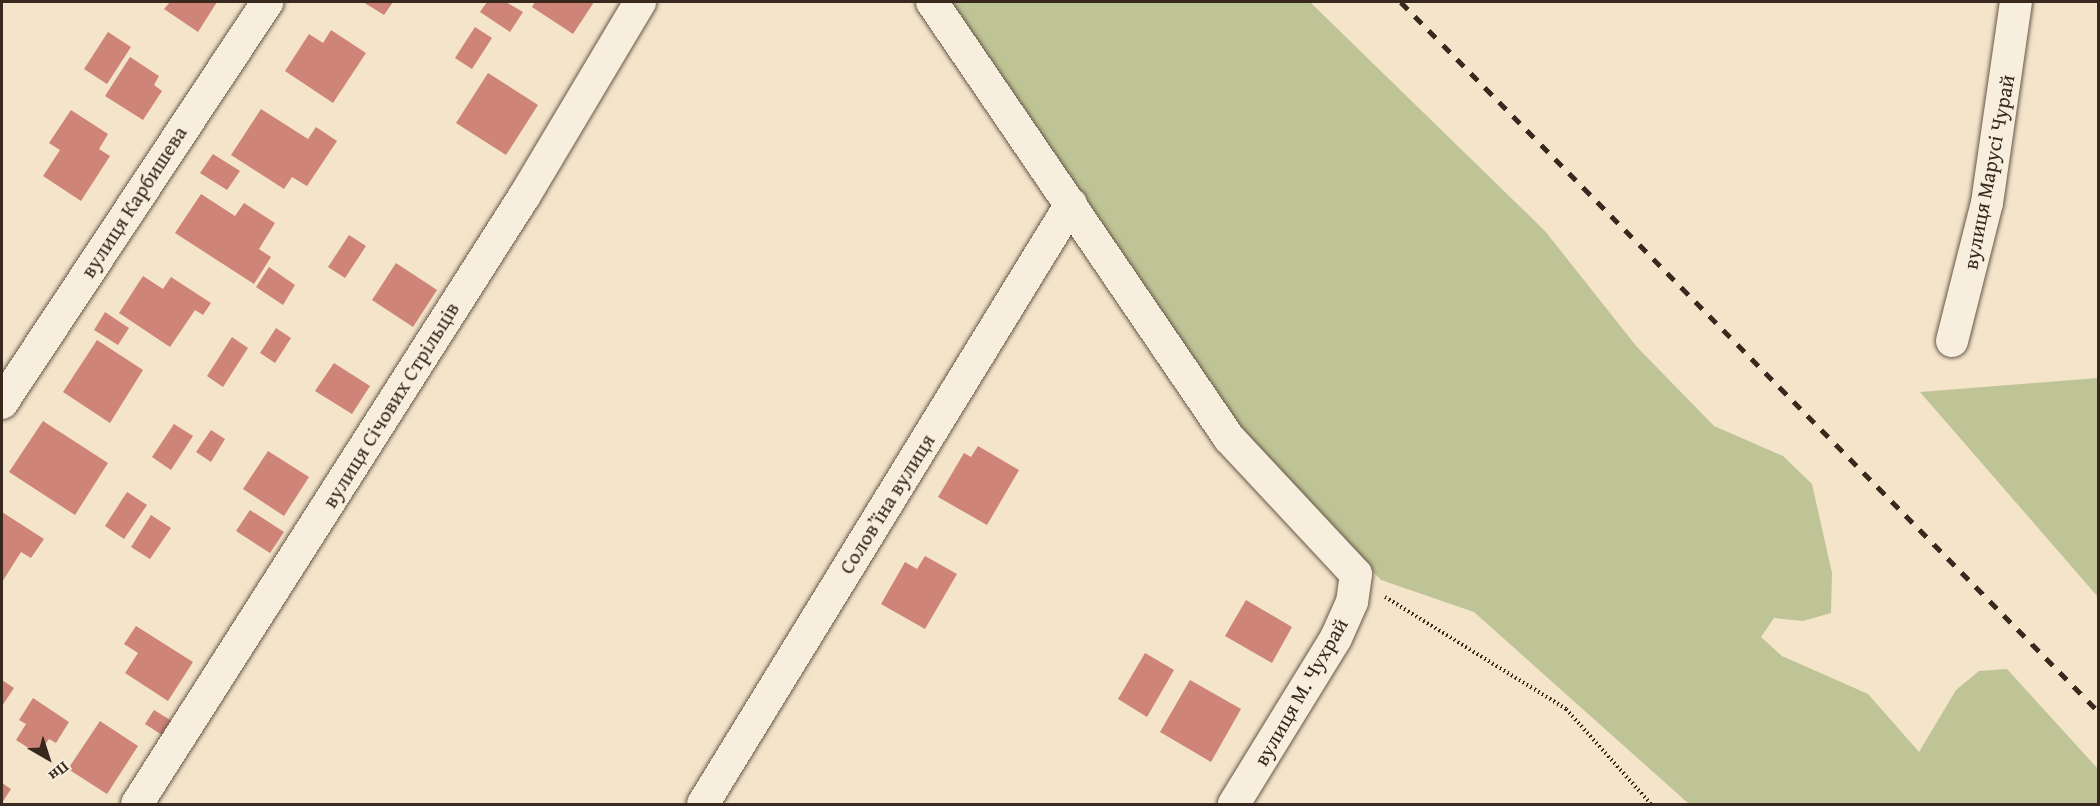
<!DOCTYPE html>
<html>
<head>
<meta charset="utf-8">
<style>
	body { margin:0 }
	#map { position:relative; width:2100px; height:806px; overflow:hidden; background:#f4e5ca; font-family:"Gentium Book Plus",serif }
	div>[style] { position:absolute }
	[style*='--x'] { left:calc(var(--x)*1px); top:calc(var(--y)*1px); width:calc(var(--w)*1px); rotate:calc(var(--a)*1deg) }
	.green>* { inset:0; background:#bec495 }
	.building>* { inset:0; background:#ce8477 }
	.path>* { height:4px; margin-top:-2px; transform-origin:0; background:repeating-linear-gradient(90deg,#38281e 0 1.5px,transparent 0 4.5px) }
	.roads { filter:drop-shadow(0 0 2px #675749) drop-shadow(0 0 2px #675749) }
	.minor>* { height:32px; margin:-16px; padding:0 16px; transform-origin:16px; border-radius:16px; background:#f8eedd }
	.rail>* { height:4.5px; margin-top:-2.25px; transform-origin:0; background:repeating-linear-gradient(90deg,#38281e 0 10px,transparent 0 20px) }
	span { translate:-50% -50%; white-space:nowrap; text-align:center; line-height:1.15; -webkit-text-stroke:5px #f8eedd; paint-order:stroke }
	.street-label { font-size:21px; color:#38281e }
	.frame { position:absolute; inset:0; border:3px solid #38281e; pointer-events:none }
	.north { position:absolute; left:18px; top:728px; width:60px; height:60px; -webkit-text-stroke:4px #f8eedd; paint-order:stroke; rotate:141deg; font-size:16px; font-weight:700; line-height:24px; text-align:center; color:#38281e }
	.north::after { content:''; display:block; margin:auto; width:21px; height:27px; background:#38281e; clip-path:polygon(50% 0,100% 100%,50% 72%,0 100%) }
</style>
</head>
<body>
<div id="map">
	<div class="green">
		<i style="clip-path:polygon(947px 2px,1310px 2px,1545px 231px,1637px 347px,1714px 426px,1783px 456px,1812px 484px,1832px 573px,1831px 613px,1803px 621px,1774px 618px,1761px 637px,1782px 656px,1868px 694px,1919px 752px,1956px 690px,1979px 671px,2007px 669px,2098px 769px,2098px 804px,1689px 804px,1474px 612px,1381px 580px,1232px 422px)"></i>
		<i style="clip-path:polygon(2098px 378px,2098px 597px,1920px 392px)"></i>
	</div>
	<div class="building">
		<i style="clip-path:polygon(170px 2px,217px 2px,198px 32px,164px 9px)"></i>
		<i style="clip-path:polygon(363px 2px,393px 2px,384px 15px)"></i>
		<i style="clip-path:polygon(487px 2px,506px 2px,523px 12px,510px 32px,480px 12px)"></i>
		<i style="clip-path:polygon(535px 2px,594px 2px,573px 34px,532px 7px)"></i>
		<i style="clip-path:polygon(475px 27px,492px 38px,472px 69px,455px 58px)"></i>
		<i style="clip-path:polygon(331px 30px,366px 53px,333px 103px,285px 71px,309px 34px,323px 43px)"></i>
		<i style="clip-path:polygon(108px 32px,131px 47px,107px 84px,84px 69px)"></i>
		<i style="clip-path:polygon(130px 57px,159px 76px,154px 85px,162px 91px,143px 120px,105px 96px)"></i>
		<i style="clip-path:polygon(488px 73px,538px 105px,506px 155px,456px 123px)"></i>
		<i style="clip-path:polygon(261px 109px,308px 139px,316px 127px,337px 141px,307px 186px,292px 177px,284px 189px,231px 155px)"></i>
		<i style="clip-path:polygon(71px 110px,108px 134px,99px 149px,110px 156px,81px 201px,43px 176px,60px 150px,49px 143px)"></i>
		<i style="clip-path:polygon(213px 154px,240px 171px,227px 190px,200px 173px)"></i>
		<i style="clip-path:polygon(201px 194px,235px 216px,244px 203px,275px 223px,259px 249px,271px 257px,254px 284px,175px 233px)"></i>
		<i style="clip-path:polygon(349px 235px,366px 246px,345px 278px,328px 267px)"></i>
		<i style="clip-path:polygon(396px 263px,437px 290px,413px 327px,372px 300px)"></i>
		<i style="clip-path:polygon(269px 267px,295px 285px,283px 305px,256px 287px)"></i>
		<i style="clip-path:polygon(143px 276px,163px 289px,171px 277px,211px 303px,203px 315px,195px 310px,170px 347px,119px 313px)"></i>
		<i style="clip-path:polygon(105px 312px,129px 328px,118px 345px,94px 330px)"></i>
		<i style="clip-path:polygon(276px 328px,291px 338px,275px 363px,260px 353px)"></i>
		<i style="clip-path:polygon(232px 337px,248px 348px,223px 387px,207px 376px)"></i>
		<i style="clip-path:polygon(97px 340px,143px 370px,110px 423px,63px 392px)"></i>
		<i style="clip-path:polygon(334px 363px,370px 386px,352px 414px,315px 391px)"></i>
		<i style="clip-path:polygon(43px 421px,108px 463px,75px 515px,9px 472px)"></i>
		<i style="clip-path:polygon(174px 424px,193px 436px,171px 470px,152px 457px)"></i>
		<i style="clip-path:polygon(211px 430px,225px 439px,211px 462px,196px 452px)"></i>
		<i style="clip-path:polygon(978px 446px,1019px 470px,987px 525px,938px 497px,964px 453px,971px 457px)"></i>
		<i style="clip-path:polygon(268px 451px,309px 477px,284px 516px,243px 489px)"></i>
		<i style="clip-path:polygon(127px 492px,147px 505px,124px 539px,105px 526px)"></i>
		<i style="clip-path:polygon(250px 510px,284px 532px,270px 553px,236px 531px)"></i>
		<i style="clip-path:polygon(2px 512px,44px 539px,31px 558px,21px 552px,2px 582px)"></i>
		<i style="clip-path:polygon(151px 515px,171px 528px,150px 559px,131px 547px)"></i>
		<i style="clip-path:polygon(925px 556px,957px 574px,925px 629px,881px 604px,905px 562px,917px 569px)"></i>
		<i style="clip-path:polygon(1246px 600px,1292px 627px,1272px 663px,1225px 636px)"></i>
		<i style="clip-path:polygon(136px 626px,193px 662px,168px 701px,125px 673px,138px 653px,124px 644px)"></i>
		<i style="clip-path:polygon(1145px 653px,1174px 670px,1147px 717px,1118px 699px)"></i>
		<i style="clip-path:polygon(2px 680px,14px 688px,2px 706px)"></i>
		<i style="clip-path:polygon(1190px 680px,1241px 709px,1211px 762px,1160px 732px)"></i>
		<i style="clip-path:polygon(33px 698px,69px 722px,56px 743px,49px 739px,38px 754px,16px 740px,26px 724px,19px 720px)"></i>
		<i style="clip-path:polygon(154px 710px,175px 723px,165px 737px,145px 724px)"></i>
		<i style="clip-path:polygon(100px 721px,138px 746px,107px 794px,68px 769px)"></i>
		<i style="clip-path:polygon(2px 783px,11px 789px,2px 803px)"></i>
	</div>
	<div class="path">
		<i style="--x:1385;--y:597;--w:213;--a:31.7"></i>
		<i style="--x:1566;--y:709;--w:127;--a:48.2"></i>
	</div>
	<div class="roads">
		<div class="minor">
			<i style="--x:932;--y:2;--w:528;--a:55.74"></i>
			<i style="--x:1229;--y:438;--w:186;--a:47"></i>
			<i style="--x:1356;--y:574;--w:28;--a:98"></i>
			<i style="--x:1352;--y:602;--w:39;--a:114"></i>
			<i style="--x:1336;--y:638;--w:195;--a:121.6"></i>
			<i style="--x:1952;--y:341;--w:142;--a:-75.8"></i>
			<i style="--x:1987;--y:203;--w:203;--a:-81.8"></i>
			<i style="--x:2;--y:403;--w:481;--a:-56.5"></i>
			<i style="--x:137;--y:804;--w:722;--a:-57.5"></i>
			<i style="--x:525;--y:195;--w:225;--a:-59.2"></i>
			<i style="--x:703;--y:804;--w:704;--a:-58.48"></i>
		</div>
	</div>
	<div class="rail">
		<i style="--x:1401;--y:2;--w:994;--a:45.49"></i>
	</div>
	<div class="street-label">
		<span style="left:1989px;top:172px;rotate:-79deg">вулиця Марусі Чурай</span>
		<span style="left:134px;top:202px;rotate:-57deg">вулиця Карбишева</span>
		<span style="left:391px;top:405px;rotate:-58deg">вулиця Січових Стрільців</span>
		<span style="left:887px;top:504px;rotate:-58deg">Соловʼїна вулиця</span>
		<span style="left:1301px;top:692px;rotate:-60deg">вулиця М. Чухрай</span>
	</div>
	<div class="frame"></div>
	<div class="north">Пн</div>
</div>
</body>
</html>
